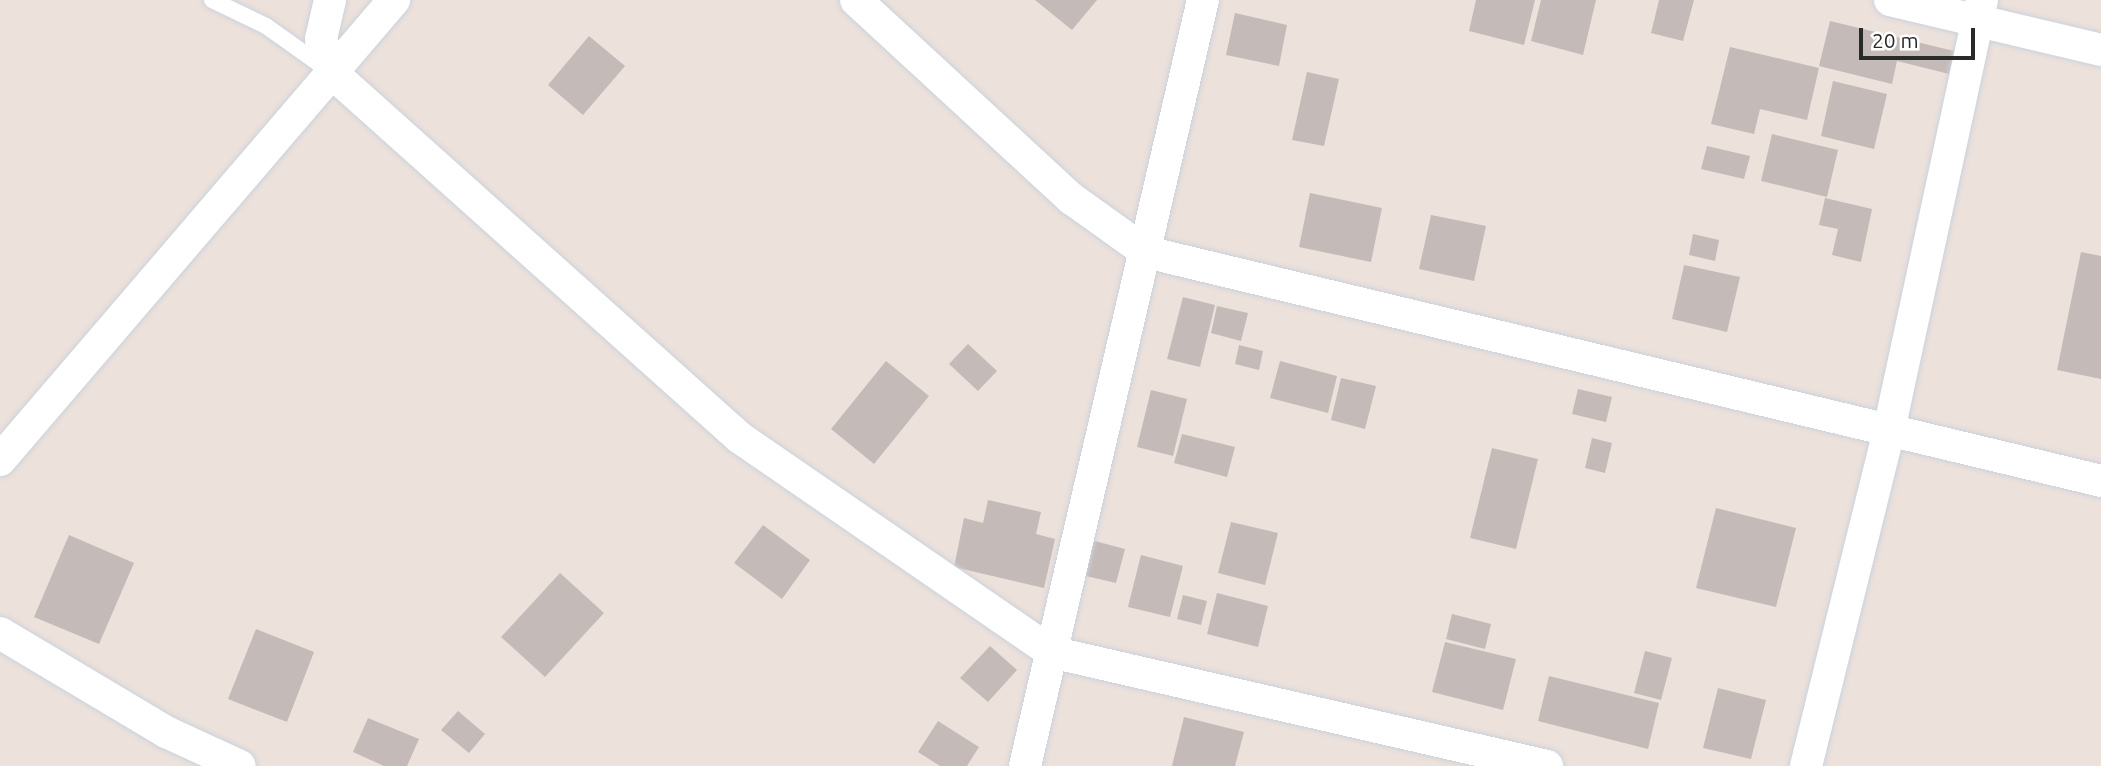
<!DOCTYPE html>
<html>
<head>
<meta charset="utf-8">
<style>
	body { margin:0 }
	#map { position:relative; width:2101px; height:766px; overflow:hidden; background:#ece1db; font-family:Ubuntu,sans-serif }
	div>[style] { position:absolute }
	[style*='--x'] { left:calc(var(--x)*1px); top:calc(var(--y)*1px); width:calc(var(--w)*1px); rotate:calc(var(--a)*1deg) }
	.building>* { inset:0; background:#c4bbb8 }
	.roads { filter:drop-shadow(0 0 2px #cad2dc) drop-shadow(0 0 2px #cad2dc) }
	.service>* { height:16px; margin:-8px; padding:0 8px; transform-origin:8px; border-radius:8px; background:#fff }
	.minor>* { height:32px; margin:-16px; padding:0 16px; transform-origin:16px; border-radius:16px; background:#fff }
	span { translate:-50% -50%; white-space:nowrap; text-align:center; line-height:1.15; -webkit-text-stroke:5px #fff; paint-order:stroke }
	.scale { position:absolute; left:1859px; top:28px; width:116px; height:32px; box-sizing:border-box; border:4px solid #2a2a2a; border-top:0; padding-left:9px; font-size:21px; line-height:24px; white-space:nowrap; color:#2a2a2a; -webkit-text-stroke:5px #fff; paint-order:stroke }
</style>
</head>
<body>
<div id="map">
	<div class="building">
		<i style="clip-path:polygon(1035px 0,1097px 0,1072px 30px)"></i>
		<i style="clip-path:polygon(1476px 0,1535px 0,1524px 45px,1469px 31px)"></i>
		<i style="clip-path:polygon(1541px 0,1596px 0,1583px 55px,1531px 41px)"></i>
		<i style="clip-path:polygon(1659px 0,1694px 0,1683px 41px,1651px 33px)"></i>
		<i style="clip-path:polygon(1235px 13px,1287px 25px,1279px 66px,1226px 55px)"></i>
		<i style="clip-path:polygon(1830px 21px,1954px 51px,1949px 74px,1897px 61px,1892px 84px,1819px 66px)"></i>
		<i style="clip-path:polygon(589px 36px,625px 66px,583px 115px,548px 85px)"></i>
		<i style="clip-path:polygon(1730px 47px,1819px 68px,1807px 120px,1760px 109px,1754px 134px,1711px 124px)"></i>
		<i style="clip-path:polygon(1307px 72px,1339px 79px,1324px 146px,1292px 140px)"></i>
		<i style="clip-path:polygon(1833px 81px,1887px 94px,1874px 149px,1821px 136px)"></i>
		<i style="clip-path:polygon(1772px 134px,1838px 150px,1827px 197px,1761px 181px)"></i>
		<i style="clip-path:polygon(1707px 146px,1750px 156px,1744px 179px,1701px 169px)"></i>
		<i style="clip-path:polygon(1310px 193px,1382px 208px,1371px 262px,1299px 247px)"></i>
		<i style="clip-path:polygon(1825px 198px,1872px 209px,1861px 262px,1832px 255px,1838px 229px,1819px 225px)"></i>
		<i style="clip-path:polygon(1431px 215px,1486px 226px,1474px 281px,1419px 269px)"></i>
		<i style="clip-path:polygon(1693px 234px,1719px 240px,1715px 261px,1689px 255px)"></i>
		<i style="clip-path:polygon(2081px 252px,2101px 256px,2101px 379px,2057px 370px)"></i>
		<i style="clip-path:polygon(1684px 265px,1740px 277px,1727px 332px,1672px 319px)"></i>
		<i style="clip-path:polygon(1183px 297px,1215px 305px,1200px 367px,1167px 359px)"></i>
		<i style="clip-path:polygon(1217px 306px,1248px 313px,1241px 341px,1211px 333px)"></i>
		<i style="clip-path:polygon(968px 344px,997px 371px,978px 391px,949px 364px)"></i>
		<i style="clip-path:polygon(1239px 345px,1263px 351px,1259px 370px,1235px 364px)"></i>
		<i style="clip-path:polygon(886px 361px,929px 396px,874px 464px,831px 429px)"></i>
		<i style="clip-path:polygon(1280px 361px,1337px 376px,1328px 413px,1270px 398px)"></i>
		<i style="clip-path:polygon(1341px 378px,1376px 386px,1365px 429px,1331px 420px)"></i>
		<i style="clip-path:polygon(1578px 389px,1612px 397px,1606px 422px,1572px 414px)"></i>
		<i style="clip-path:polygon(1151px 390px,1187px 399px,1173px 456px,1137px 447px)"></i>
		<i style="clip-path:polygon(1182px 434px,1235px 447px,1227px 477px,1174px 463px)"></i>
		<i style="clip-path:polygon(1592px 438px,1612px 443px,1605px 473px,1585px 468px)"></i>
		<i style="clip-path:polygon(1492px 448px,1538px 459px,1516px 549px,1470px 538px)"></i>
		<i style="clip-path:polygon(988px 500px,1041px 512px,1036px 534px,1055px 539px,1044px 588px,954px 567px,964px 518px,983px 523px)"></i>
		<i style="clip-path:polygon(1716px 508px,1796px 528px,1776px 607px,1696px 588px)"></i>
		<i style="clip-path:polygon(1231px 522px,1278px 533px,1265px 585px,1218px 573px)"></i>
		<i style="clip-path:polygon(763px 525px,810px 560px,782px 599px,734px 563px)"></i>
		<i style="clip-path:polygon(69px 535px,134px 563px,99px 644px,34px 617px)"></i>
		<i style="clip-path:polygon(1091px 540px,1125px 549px,1116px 583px,1082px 575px)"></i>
		<i style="clip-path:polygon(1141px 555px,1183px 566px,1170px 617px,1128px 607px)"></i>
		<i style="clip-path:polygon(560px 573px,604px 613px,545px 677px,501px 637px)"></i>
		<i style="clip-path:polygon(1217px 593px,1268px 606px,1258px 647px,1207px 634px)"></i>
		<i style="clip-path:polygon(1183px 595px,1207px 601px,1201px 625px,1177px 619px)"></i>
		<i style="clip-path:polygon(1452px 614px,1491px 624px,1485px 649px,1446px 639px)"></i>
		<i style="clip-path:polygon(256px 629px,314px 652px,287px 722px,228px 699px)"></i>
		<i style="clip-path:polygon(1445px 642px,1516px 659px,1503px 710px,1432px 692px)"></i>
		<i style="clip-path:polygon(990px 646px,1017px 670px,988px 702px,960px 678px)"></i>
		<i style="clip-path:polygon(1645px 651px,1672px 658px,1661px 700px,1634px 693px)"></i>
		<i style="clip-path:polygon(1549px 676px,1659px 703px,1648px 749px,1538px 721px)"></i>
		<i style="clip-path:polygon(1718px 688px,1766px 700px,1751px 759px,1703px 748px)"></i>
		<i style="clip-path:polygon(458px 711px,485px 734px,469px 753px,441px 730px)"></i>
		<i style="clip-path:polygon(1184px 717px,1244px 732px,1235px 766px,1172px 766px)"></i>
		<i style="clip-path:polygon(368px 718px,419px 739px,407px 766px,384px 766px,353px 752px)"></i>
		<i style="clip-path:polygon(938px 721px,979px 747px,967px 766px,940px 766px,918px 752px)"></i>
	</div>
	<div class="roads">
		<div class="service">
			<i style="--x:212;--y:0;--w:60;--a:25.7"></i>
			<i style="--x:266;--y:26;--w:72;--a:35.4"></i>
		</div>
		<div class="minor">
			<i style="--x:330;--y:0;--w:40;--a:103"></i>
			<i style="--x:321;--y:39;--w:33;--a:74"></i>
			<i style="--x:330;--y:71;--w:550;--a:41.83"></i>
			<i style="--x:740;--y:438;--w:378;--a:34.5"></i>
			<i style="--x:1051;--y:652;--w:509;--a:12.94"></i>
			<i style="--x:856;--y:0;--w:294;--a:42.7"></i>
			<i style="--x:1072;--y:199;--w:91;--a:35.6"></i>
			<i style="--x:1146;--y:252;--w:982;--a:13.48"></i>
			<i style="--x:1890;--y:0;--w:217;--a:13.3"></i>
			<i style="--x:0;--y:460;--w:606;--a:-49.42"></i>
			<i style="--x:0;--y:633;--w:193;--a:30.8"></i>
			<i style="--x:166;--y:732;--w:81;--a:24.7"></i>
			<i style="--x:1025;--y:766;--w:786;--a:-76.92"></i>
			<i style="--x:1806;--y:766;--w:346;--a:-76.1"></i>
			<i style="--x:1889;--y:430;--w:440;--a:-77.8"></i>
		</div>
	</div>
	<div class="scale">20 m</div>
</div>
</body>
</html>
